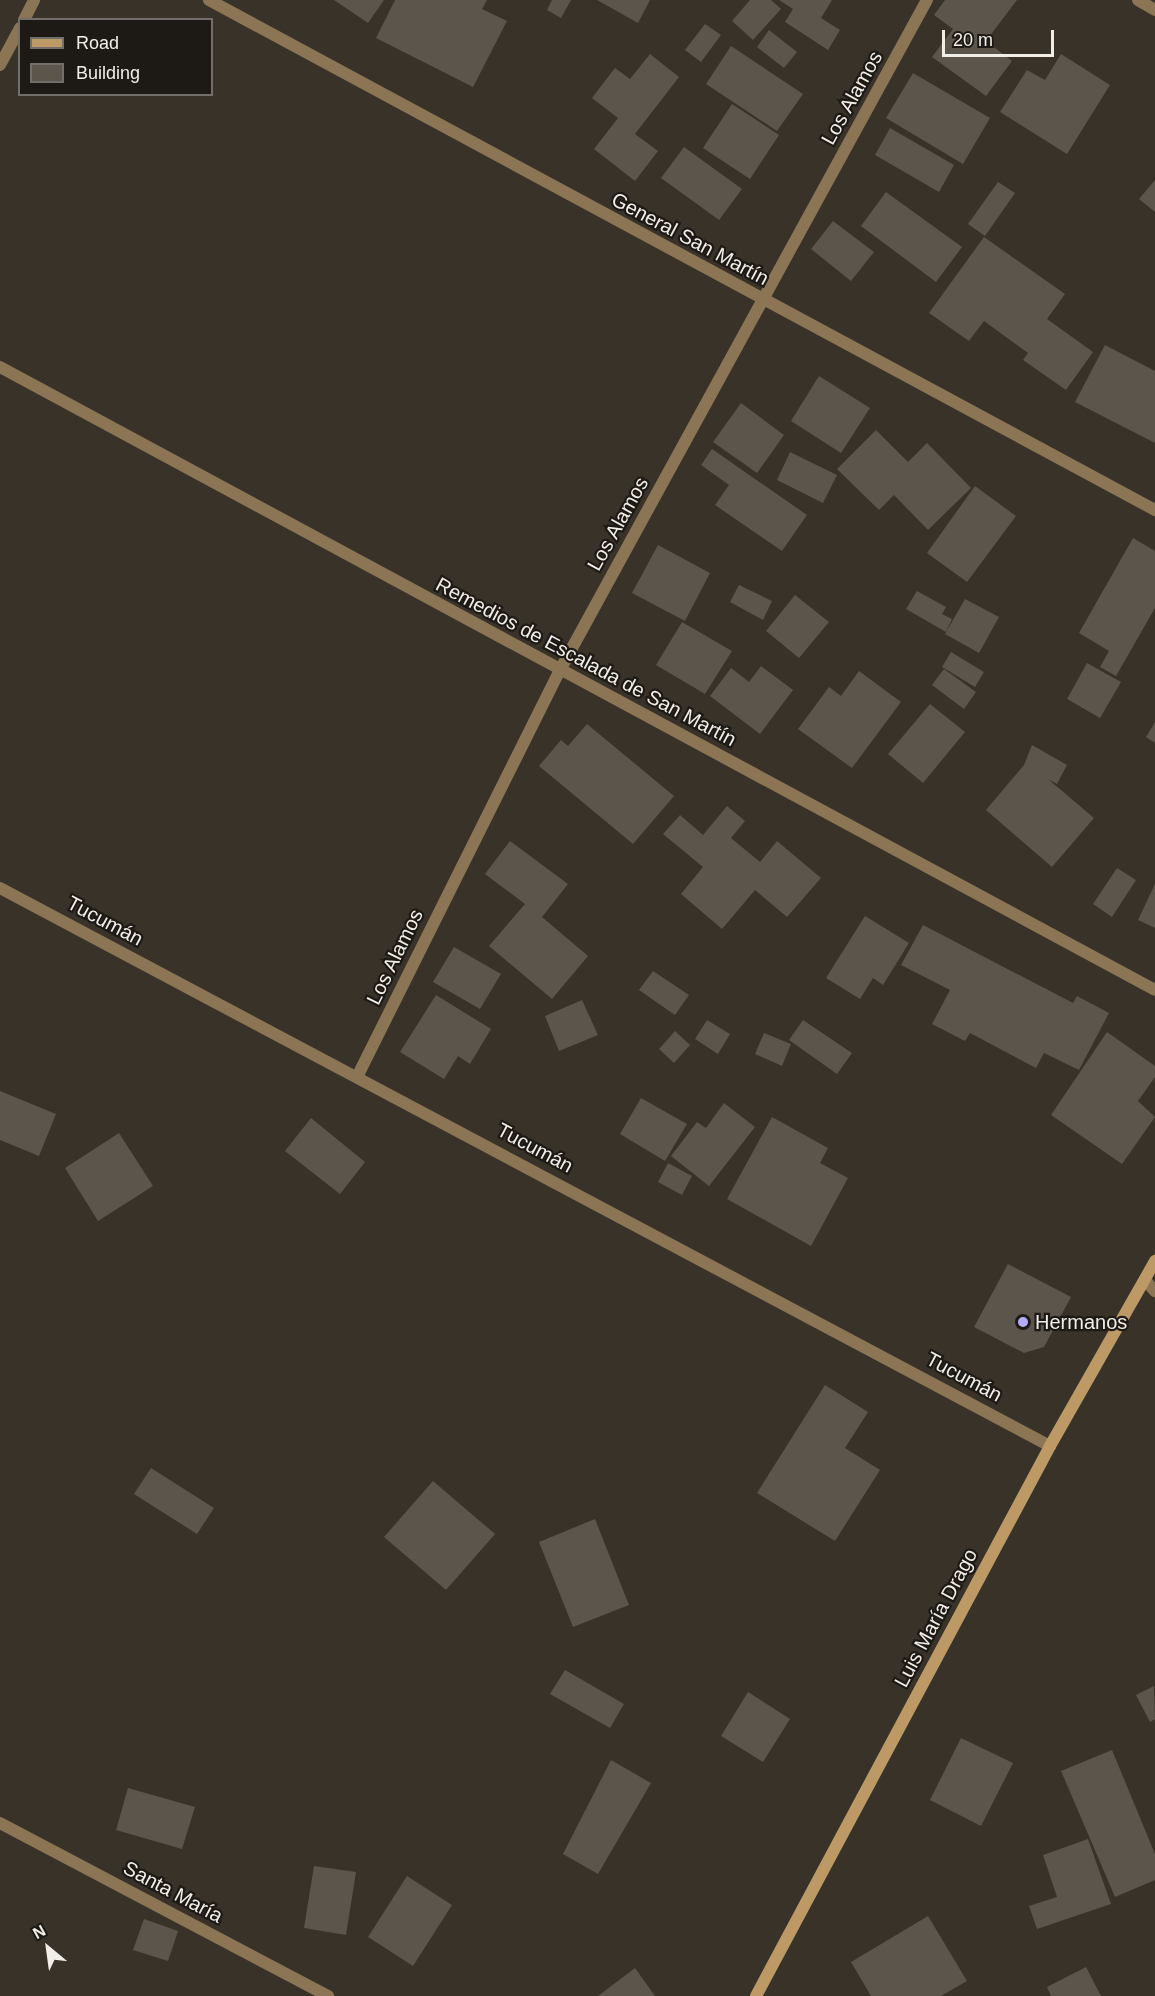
<!DOCTYPE html>
<html>
<head>
<meta charset="utf-8">
<style>
	body { margin:0 }
	#map { position:relative; width:1155px; height:1996px; overflow:hidden; background:#383229; font-family:Helvetica,sans-serif }
	div>[style] { position:absolute }
	[style*='--x'] { left:calc(var(--x)*1px); top:calc(var(--y)*1px); width:calc(var(--w)*1px); rotate:calc(var(--a)*1deg) }
	.building>* { inset:0; background:#5c554b }
	.street>* { height:12px; margin:-6px; padding:0 6px; transform-origin:6px; border-radius:6px; background:#8b7555 }
	.secondary>* { height:12px; margin:-6px; padding:0 6px; transform-origin:6px; border-radius:6px; background:#bd9a65 }
	.dots>* { width:16px; height:16px; translate:-50% -50%; box-sizing:border-box; border:3px solid #1d1a16; border-radius:50% }
	span { translate:-50% -50%; white-space:nowrap; text-align:center; line-height:1.15; -webkit-text-stroke:4.5px #1d1a16; paint-order:stroke }
	.street-label { font-size:20px; color:#f1ede7 }
	.poi-label { font-size:20px; color:#f1ede7 }
	.left { translate:0 -50%; text-align:left }
	.legend { position:absolute; left:18px; top:18px; width:195px; height:78px; box-sizing:border-box; background:#1d1a16; border:2px solid #726e6a; margin:0; padding:8px 10px; list-style:none; font-size:18px; color:#f1ede7 }
	.legend li { display:flex; align-items:center; gap:12px; height:30px }
	.legend b { width:30px; border:2px solid #726e6a }
	.north { position:absolute; left:18px; top:1918px; width:60px; height:60px; -webkit-text-stroke:4px #1d1a16; paint-order:stroke; rotate:331deg; font-size:16px; font-weight:700; line-height:24px; text-align:center; color:#f1ede7 }
	.north::after { content:''; display:block; margin:auto; width:21px; height:27px; background:#f1ede7; clip-path:polygon(50% 0,100% 100%,50% 72%,0 100%) }
	.scale { position:absolute; left:942px; top:30px; width:112px; height:27px; box-sizing:border-box; border:3px solid #f1ede7; border-top:0; padding-left:8px; font-size:18px; line-height:21px; white-space:nowrap; color:#f1ede7; -webkit-text-stroke:4px #1d1a16; paint-order:stroke }
</style>
</head>
<body>
<div id="map">
	<div class="building">
		<i style="clip-path:polygon(334px 0,384px 0,368px 23px)"></i>
		<i style="clip-path:polygon(395px 0,487px 0,482px 9px,507px 21px,473px 87px,376px 38px)"></i>
		<i style="clip-path:polygon(552px 0,571px 0,561px 18px,547px 10px)"></i>
		<i style="clip-path:polygon(597px 0,650px 0,638px 23px)"></i>
		<i style="clip-path:polygon(750px 0,771px 0,781px 9px,753px 40px,732px 21px)"></i>
		<i style="clip-path:polygon(779px 0,832px 0,821px 18px,840px 30px,828px 50px,785px 22px,793px 9px)"></i>
		<i style="clip-path:polygon(945px 0,1017px 0,986px 41px,1012px 61px,986px 96px,932px 57px,953px 29px,934px 15px)"></i>
		<i style="clip-path:polygon(705px 24px,721px 35px,701px 62px,685px 50px)"></i>
		<i style="clip-path:polygon(769px 30px,797px 52px,784px 68px,757px 47px)"></i>
		<i style="clip-path:polygon(731px 46px,803px 94px,777px 131px,706px 84px)"></i>
		<i style="clip-path:polygon(650px 54px,679px 77px,635px 134px,658px 151px,635px 181px,594px 149px,618px 118px,592px 98px,615px 68px,630px 79px)"></i>
		<i style="clip-path:polygon(1061px 54px,1110px 85px,1067px 154px,1000px 112px,1027px 70px,1045px 80px)"></i>
		<i style="clip-path:polygon(913px 73px,990px 118px,963px 164px,886px 118px)"></i>
		<i style="clip-path:polygon(732px 104px,779px 135px,750px 179px,703px 148px)"></i>
		<i style="clip-path:polygon(890px 128px,954px 165px,939px 192px,875px 155px)"></i>
		<i style="clip-path:polygon(684px 147px,742px 189px,719px 220px,661px 178px)"></i>
		<i style="clip-path:polygon(1155px 180px,1155px 212px,1139px 199px)"></i>
		<i style="clip-path:polygon(998px 182px,1015px 193px,985px 236px,968px 224px)"></i>
		<i style="clip-path:polygon(886px 192px,962px 247px,936px 282px,861px 226px)"></i>
		<i style="clip-path:polygon(833px 221px,874px 252px,851px 281px,811px 249px)"></i>
		<i style="clip-path:polygon(984px 237px,1065px 294px,1047px 319px,1093px 352px,1066px 390px,1023px 360px,1028px 353px,984px 321px,969px 341px,929px 313px)"></i>
		<i style="clip-path:polygon(1105px 345px,1155px 371px,1155px 443px,1075px 402px)"></i>
		<i style="clip-path:polygon(819px 376px,870px 408px,841px 453px,791px 421px)"></i>
		<i style="clip-path:polygon(741px 403px,784px 435px,757px 473px,713px 442px)"></i>
		<i style="clip-path:polygon(876px 430px,908px 462px,927px 443px,971px 488px,928px 530px,894px 495px,879px 510px,837px 469px)"></i>
		<i style="clip-path:polygon(712px 449px,807px 515px,782px 551px,715px 505px,729px 485px,701px 465px)"></i>
		<i style="clip-path:polygon(790px 452px,837px 475px,823px 503px,777px 480px)"></i>
		<i style="clip-path:polygon(975px 486px,1016px 516px,967px 582px,927px 553px)"></i>
		<i style="clip-path:polygon(1133px 538px,1155px 551px,1155px 608px,1116px 676px,1100px 667px,1109px 651px,1079px 633px)"></i>
		<i style="clip-path:polygon(658px 545px,710px 573px,685px 621px,632px 593px)"></i>
		<i style="clip-path:polygon(739px 585px,772px 601px,763px 620px,730px 602px)"></i>
		<i style="clip-path:polygon(917px 591px,946px 607px,942px 614px,952px 619px,946px 632px,906px 609px)"></i>
		<i style="clip-path:polygon(795px 595px,829px 622px,799px 658px,766px 631px)"></i>
		<i style="clip-path:polygon(965px 599px,999px 617px,979px 653px,945px 634px)"></i>
		<i style="clip-path:polygon(682px 622px,732px 651px,705px 694px,656px 665px)"></i>
		<i style="clip-path:polygon(951px 652px,984px 672px,975px 687px,942px 667px)"></i>
		<i style="clip-path:polygon(1087px 663px,1121px 682px,1100px 718px,1067px 699px)"></i>
		<i style="clip-path:polygon(761px 666px,793px 690px,760px 734px,710px 696px,731px 668px,749px 682px)"></i>
		<i style="clip-path:polygon(944px 669px,976px 692px,964px 709px,932px 685px)"></i>
		<i style="clip-path:polygon(859px 671px,901px 702px,852px 768px,798px 729px,829px 687px,841px 696px)"></i>
		<i style="clip-path:polygon(930px 704px,965px 732px,923px 783px,888px 754px)"></i>
		<i style="clip-path:polygon(1155px 722px,1155px 743px,1146px 737px)"></i>
		<i style="clip-path:polygon(587px 724px,674px 796px,633px 844px,539px 766px,561px 740px,568px 746px)"></i>
		<i style="clip-path:polygon(1032px 745px,1067px 765px,1057px 784px,1048px 779px,1094px 818px,1052px 867px,986px 810px,1024px 765px)"></i>
		<i style="clip-path:polygon(727px 806px,745px 821px,731px 838px,760px 862px,777px 841px,821px 878px,787px 917px,755px 890px,722px 929px,681px 894px,703px 867px,663px 834px,680px 815px,703px 835px)"></i>
		<i style="clip-path:polygon(510px 841px,568px 884px,542px 917px,588px 956px,552px 999px,489px 946px,525px 904px,485px 874px)"></i>
		<i style="clip-path:polygon(1117px 868px,1136px 880px,1112px 917px,1093px 904px)"></i>
		<i style="clip-path:polygon(1155px 884px,1155px 928px,1138px 920px)"></i>
		<i style="clip-path:polygon(865px 916px,909px 943px,883px 985px,873px 978px,860px 999px,826px 978px)"></i>
		<i style="clip-path:polygon(923px 925px,1073px 1003px,1077px 996px,1109px 1013px,1079px 1070px,1044px 1053px,1036px 1068px,970px 1033px,965px 1041px,932px 1024px,950px 990px,901px 965px)"></i>
		<i style="clip-path:polygon(454px 947px,501px 974px,480px 1009px,433px 982px)"></i>
		<i style="clip-path:polygon(653px 971px,689px 995px,675px 1015px,639px 990px)"></i>
		<i style="clip-path:polygon(436px 995px,491px 1029px,470px 1064px,458px 1056px,444px 1079px,400px 1052px)"></i>
		<i style="clip-path:polygon(582px 1000px,598px 1035px,559px 1051px,545px 1016px)"></i>
		<i style="clip-path:polygon(707px 1020px,730px 1034px,718px 1054px,695px 1039px)"></i>
		<i style="clip-path:polygon(803px 1020px,852px 1053px,837px 1074px,789px 1040px)"></i>
		<i style="clip-path:polygon(675px 1031px,690px 1045px,674px 1063px,659px 1049px)"></i>
		<i style="clip-path:polygon(1107px 1032px,1155px 1066px,1155px 1077px,1138px 1101px,1155px 1117px,1122px 1164px,1051px 1115px)"></i>
		<i style="clip-path:polygon(764px 1033px,791px 1044px,782px 1066px,755px 1054px)"></i>
		<i style="clip-path:polygon(0 1091px,56px 1114px,39px 1156px,0 1140px)"></i>
		<i style="clip-path:polygon(641px 1098px,687px 1124px,665px 1161px,620px 1134px)"></i>
		<i style="clip-path:polygon(724px 1103px,755px 1127px,709px 1186px,671px 1156px,697px 1122px,706px 1128px)"></i>
		<i style="clip-path:polygon(772px 1117px,828px 1148px,820px 1163px,848px 1178px,811px 1246px,727px 1199px)"></i>
		<i style="clip-path:polygon(311px 1118px,365px 1162px,340px 1194px,285px 1151px)"></i>
		<i style="clip-path:polygon(119px 1133px,153px 1186px,98px 1221px,65px 1168px)"></i>
		<i style="clip-path:polygon(668px 1163px,692px 1176px,682px 1195px,658px 1182px)"></i>
		<i style="clip-path:polygon(1008px 1264px,1071px 1297px,1044px 1347px,1024px 1353px,974px 1327px)"></i>
		<i style="clip-path:polygon(825px 1385px,868px 1412px,845px 1448px,880px 1470px,835px 1541px,757px 1493px)"></i>
		<i style="clip-path:polygon(151px 1468px,214px 1508px,197px 1534px,134px 1494px)"></i>
		<i style="clip-path:polygon(433px 1481px,495px 1534px,446px 1590px,384px 1537px)"></i>
		<i style="clip-path:polygon(595px 1519px,629px 1605px,573px 1627px,539px 1542px)"></i>
		<i style="clip-path:polygon(565px 1670px,624px 1704px,610px 1728px,550px 1694px)"></i>
		<i style="clip-path:polygon(1154px 1686px,1155px 1719px,1150px 1722px,1136px 1695px)"></i>
		<i style="clip-path:polygon(748px 1692px,790px 1719px,763px 1762px,721px 1736px)"></i>
		<i style="clip-path:polygon(961px 1738px,1013px 1763px,981px 1826px,930px 1800px)"></i>
		<i style="clip-path:polygon(1112px 1750px,1155px 1854px,1155px 1880px,1115px 1897px,1061px 1771px)"></i>
		<i style="clip-path:polygon(611px 1760px,651px 1783px,598px 1874px,563px 1854px)"></i>
		<i style="clip-path:polygon(128px 1788px,195px 1807px,182px 1849px,116px 1830px)"></i>
		<i style="clip-path:polygon(1088px 1839px,1111px 1904px,1037px 1929px,1029px 1906px,1057px 1897px,1043px 1855px)"></i>
		<i style="clip-path:polygon(314px 1866px,356px 1872px,346px 1935px,304px 1928px)"></i>
		<i style="clip-path:polygon(407px 1876px,452px 1905px,413px 1966px,368px 1937px)"></i>
		<i style="clip-path:polygon(928px 1916px,967px 1981px,941px 1996px,871px 1996px,851px 1962px)"></i>
		<i style="clip-path:polygon(144px 1919px,178px 1931px,168px 1961px,133px 1950px)"></i>
		<i style="clip-path:polygon(1086px 1967px,1101px 1996px,1051px 1996px,1047px 1987px)"></i>
		<i style="clip-path:polygon(635px 1968px,655px 1996px,598px 1996px)"></i>
	</div>
	<div class="street">
		<i style="--x:209;--y:0;--w:1075;--a:28.33"></i>
		<i style="--x:1138;--y:0;--w:20;--a:30"></i>
		<i style="--x:24;--y:20;--w:22;--a:-63"></i>
		<i style="--x:0;--y:65;--w:42;--a:-61.6"></i>
		<i style="--x:0;--y:367;--w:1312;--a:28.34"></i>
		<i style="--x:0;--y:888;--w:1189;--a:27.99"></i>
		<i style="--x:358;--y:1075;--w:453;--a:-63.5"></i>
		<i style="--x:560;--y:670;--w:764;--a:-61.29"></i>
		<i style="--x:1145;--y:1280;--w:15;--a:48"></i>
		<i style="--x:0;--y:1823;--w:371;--a:27.8"></i>
	</div>
	<div class="secondary">
		<i style="--x:756;--y:1996;--w:624;--a:-61.87"></i>
		<i style="--x:1050;--y:1446;--w:213;--a:-60.4"></i>
	</div>
	<div class="dots">
		<i style="left:1023px;top:1322px;background:#b3adf9"></i>
	</div>
	<div class="street-label">
		<span style="left:852px;top:98px;rotate:-61deg">Los Alamos</span>
		<span style="left:690px;top:239px;rotate:28deg">General San Martín</span>
		<span style="left:618px;top:524px;rotate:-61deg">Los Alamos</span>
		<span style="left:586px;top:662px;rotate:28deg">Remedios de Escalada de San Martín</span>
		<span style="left:105px;top:921px;rotate:28deg">Tucumán</span>
		<span style="left:395px;top:957px;rotate:-64deg">Los Alamos</span>
		<span style="left:535px;top:1148px;rotate:28deg">Tucumán</span>
		<span style="left:964px;top:1377px;rotate:28deg">Tucumán</span>
		<span style="left:936px;top:1618px;rotate:-62deg">Luis María Drago</span>
		<span style="left:173px;top:1892px;rotate:28deg">Santa María</span>
	</div>
	<div class="poi-label">
		<span class="left" style="left:1035px;top:1322px">Hermanos</span>
	</div>
	<ul class="legend">
	<li><b style="height:8px;background:#bd9a65"></b>Road</li>
	<li><b style="height:16px;background:#5c554b"></b>Building</li>
	</ul>
	<div class="north">N</div>
	<div class="scale">20 m</div>
</div>
</body>
</html>
